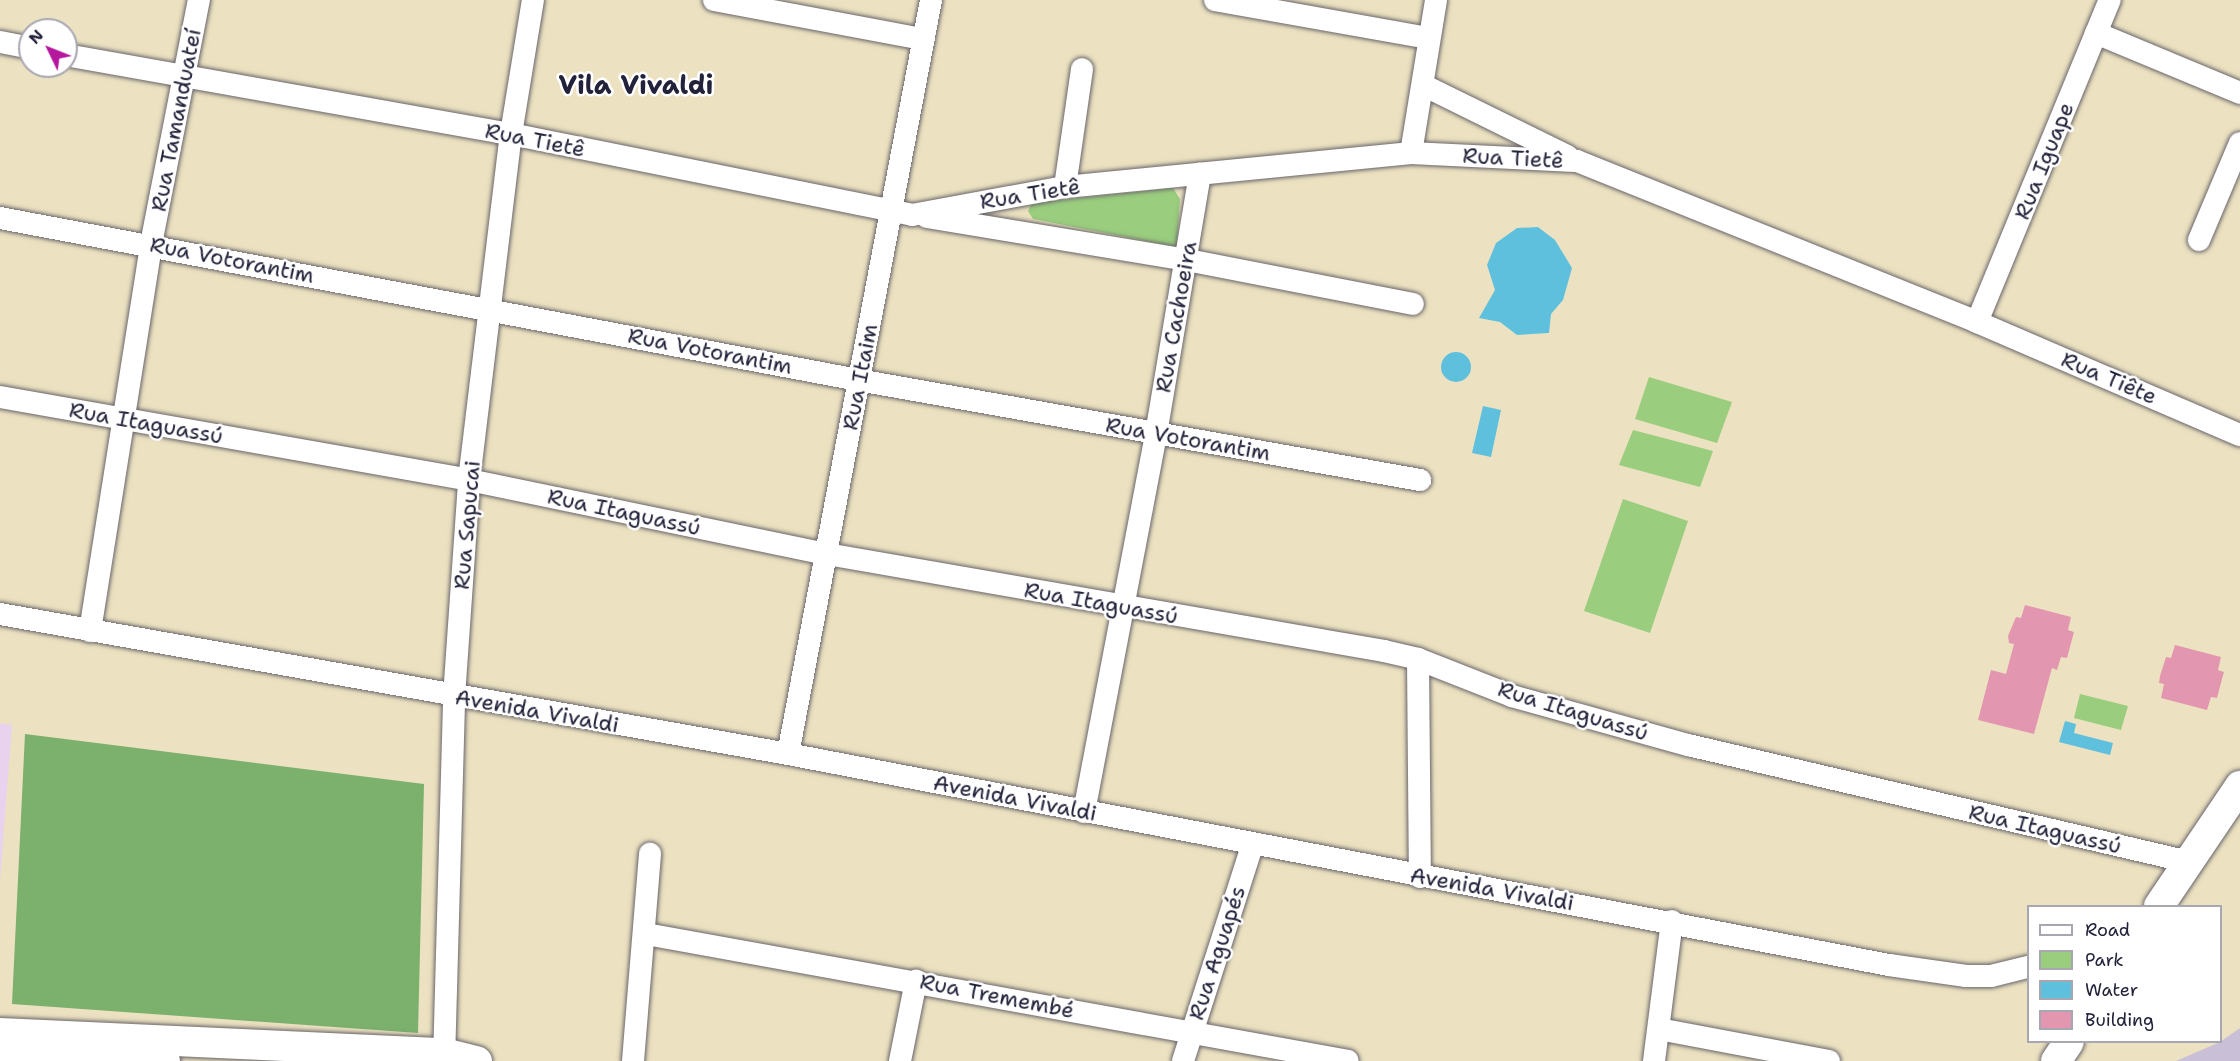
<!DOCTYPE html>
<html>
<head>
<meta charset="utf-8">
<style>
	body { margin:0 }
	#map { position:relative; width:2240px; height:1061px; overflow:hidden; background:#ece2c1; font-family:"Shantell Sans",sans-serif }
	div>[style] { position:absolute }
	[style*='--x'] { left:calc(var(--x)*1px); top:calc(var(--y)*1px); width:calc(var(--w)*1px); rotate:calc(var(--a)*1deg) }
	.built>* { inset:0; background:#e9d2ed }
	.industrial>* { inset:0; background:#c9bfd7 }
	.green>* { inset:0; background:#9acd7e }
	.forest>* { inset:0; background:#7bb06d }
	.water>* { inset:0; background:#5fc0de }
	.round { border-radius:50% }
	.building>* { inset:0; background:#e396af }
	.roads { filter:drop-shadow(0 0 2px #69656a) drop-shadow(0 0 2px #69656a) }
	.minor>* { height:22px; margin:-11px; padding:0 11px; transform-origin:11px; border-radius:11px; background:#fff }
	.major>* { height:30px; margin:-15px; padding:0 15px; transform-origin:15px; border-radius:15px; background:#fff }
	span { translate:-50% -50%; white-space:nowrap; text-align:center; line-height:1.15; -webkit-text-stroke:5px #fff; paint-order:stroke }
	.street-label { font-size:22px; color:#22223b }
	.quarter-label { font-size:26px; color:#22223b; font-weight:700 }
	.legend { position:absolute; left:2027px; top:905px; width:195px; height:138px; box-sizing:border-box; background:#fff; border:2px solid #a7a7b1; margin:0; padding:8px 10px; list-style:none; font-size:18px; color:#22223b }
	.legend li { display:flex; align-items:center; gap:12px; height:30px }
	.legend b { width:30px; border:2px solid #a7a7b1 }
	.north { position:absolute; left:18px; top:18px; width:60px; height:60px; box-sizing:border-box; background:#fff; border:2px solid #a7a7b1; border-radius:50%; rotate:313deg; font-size:16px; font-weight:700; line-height:24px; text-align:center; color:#22223b }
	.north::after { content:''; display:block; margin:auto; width:21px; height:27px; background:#b5179e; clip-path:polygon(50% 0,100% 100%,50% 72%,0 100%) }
</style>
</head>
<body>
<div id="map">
	<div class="built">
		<i style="clip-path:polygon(0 723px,12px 725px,0 881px)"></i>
	</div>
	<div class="industrial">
		<i style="clip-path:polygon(2240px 1028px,2240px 1061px,2176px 1061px,2220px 1042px)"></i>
	</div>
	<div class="green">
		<i style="clip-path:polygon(1173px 188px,1180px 199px,1177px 247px,1033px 219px,1028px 211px,1032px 203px)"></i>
		<i style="clip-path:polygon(1649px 377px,1732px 402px,1717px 443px,1635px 419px)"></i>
		<i style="clip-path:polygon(1633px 430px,1713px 451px,1700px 487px,1619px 465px)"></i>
		<i style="clip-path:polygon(1623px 499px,1688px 521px,1650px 633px,1584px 611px)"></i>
		<i style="clip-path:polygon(2080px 694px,2128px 706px,2121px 730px,2074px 718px)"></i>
	</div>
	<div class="forest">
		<i style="clip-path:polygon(25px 734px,424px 784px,418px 1033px,12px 1004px)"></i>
	</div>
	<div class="water">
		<i style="clip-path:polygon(1538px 227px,1555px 240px,1572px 268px,1563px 300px,1551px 314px,1549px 333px,1517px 335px,1500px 322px,1479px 318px,1495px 290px,1487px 265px,1496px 243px,1517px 228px)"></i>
		<i class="round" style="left:1441px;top:352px;width:30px;height:30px"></i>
		<i style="clip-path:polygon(1483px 406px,1501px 410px,1491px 457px,1472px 453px)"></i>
		<i style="clip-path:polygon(2065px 721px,2076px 724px,2074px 733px,2113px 743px,2110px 755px,2059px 742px)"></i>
	</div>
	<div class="building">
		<i style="clip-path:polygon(2025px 605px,2071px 617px,2068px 630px,2074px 632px,2067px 658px,2061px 657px,2057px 670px,2052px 668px,2034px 734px,1978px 720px,1991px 670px,2006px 674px,2014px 644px,2009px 643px,2008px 636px,2016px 617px,2021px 618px)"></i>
		<i style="clip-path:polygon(2175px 645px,2221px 657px,2218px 670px,2224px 672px,2222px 679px,2217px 698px,2211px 697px,2207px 710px,2161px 698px,2164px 684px,2159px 683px,2160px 676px,2166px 657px,2171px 658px)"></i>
	</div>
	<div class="roads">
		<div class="minor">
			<i style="--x:714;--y:0;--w:213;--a:10.6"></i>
			<i style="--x:1215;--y:0;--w:217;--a:10.1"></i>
			<i style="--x:2096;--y:33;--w:156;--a:22.6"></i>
			<i style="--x:0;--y:42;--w:31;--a:11"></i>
			<i style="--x:66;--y:55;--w:452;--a:10.1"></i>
			<i style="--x:511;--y:134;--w:409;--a:11.4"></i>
			<i style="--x:912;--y:215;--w:156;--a:-10.4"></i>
			<i style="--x:1065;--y:187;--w:348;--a:-5.6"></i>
			<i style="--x:1411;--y:153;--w:166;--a:2.8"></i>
			<i style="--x:1577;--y:161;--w:431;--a:21.9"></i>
			<i style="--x:1977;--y:322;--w:286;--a:23.3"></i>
			<i style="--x:1423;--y:85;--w:161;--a:26.2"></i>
			<i style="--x:1411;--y:153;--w:155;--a:-80.7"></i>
			<i style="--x:1065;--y:187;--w:119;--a:-81.8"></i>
			<i style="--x:927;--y:217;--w:264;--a:9.4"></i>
			<i style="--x:1187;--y:260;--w:230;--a:11"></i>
			<i style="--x:0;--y:218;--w:873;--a:10.69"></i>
			<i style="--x:858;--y:380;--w:571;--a:10.09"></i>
			<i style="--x:2199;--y:240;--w:105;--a:-67.1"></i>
			<i style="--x:1977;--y:322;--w:348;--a:-67.6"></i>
			<i style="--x:0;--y:397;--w:476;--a:10"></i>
			<i style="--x:469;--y:480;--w:366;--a:11.7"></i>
			<i style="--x:827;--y:554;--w:565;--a:9.88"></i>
			<i style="--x:1384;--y:651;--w:35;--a:13"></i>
			<i style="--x:1418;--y:659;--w:101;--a:21.5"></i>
			<i style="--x:1512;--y:696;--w:183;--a:15.6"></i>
			<i style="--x:1688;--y:745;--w:514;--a:13.14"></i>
			<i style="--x:0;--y:614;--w:800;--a:10.07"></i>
			<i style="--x:788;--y:754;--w:1121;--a:10.85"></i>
			<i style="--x:1889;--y:965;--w:78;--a:8.1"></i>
			<i style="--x:1966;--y:976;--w:25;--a:0"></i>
			<i style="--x:1991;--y:976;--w:38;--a:-14"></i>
			<i style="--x:90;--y:631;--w:392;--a:-81"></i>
			<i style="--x:151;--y:244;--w:249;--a:-78.9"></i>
			<i style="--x:1418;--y:659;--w:218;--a:89.5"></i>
			<i style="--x:788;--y:754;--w:767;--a:-79.26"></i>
			<i style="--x:1084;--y:812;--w:385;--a:-79.2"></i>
			<i style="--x:1156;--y:434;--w:264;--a:-80.4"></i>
			<i style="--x:646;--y:934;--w:713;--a:10.25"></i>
			<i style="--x:1659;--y:1029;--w:173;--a:10.7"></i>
			<i style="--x:444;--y:1061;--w:364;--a:-88.4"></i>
			<i style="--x:454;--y:697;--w:218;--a:-86"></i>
			<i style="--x:469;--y:480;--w:349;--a:-83.1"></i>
			<i style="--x:511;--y:134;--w:136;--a:-80.7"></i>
			<i style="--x:633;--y:1061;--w:208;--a:-85.3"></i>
			<i style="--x:900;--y:1061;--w:82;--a:-78.7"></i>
			<i style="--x:1183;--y:1061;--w:226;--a:-72.2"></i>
			<i style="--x:1654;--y:1061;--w:141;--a:-82.7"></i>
		</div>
		<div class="major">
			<i style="--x:2159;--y:906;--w:145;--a:-56"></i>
			<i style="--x:0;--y:1033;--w:444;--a:2.6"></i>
			<i style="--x:444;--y:1053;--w:34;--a:14"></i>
			<i style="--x:0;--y:1055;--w:165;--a:2.1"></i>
			<i style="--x:2056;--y:1061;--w:23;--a:-56"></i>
		</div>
	</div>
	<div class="street-label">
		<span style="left:176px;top:120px;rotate:-79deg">Rua Tamanduateí</span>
		<span style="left:535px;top:140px;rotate:11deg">Rua Tietê</span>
		<span style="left:1513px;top:158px;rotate:3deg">Rua Tietê</span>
		<span style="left:2044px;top:161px;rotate:-68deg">Rua Iguape</span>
		<span style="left:1030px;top:194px;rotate:-9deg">Rua Tietê</span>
		<span style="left:232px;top:260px;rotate:11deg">Rua Votorantim</span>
		<span style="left:1176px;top:317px;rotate:-80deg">Rua Cachoeira</span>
		<span style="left:710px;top:351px;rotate:11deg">Rua Votorantim</span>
		<span style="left:860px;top:377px;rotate:-79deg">Rua Itaim</span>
		<span style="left:2109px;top:378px;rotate:23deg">Rua Tiête</span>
		<span style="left:146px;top:423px;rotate:10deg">Rua Itaguassú</span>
		<span style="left:1188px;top:439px;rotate:10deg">Rua Votorantim</span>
		<span style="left:624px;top:512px;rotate:12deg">Rua Itaguassú</span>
		<span style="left:467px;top:525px;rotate:-85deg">Rua Sapucai</span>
		<span style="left:1101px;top:603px;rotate:10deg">Rua Itaguassú</span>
		<span style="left:537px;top:711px;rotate:10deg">Avenida Vivaldi</span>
		<span style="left:1573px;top:711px;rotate:17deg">Rua Itaguassú</span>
		<span style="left:1015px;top:798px;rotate:11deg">Avenida Vivaldi</span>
		<span style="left:2045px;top:829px;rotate:13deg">Rua Itaguassú</span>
		<span style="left:1492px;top:889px;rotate:10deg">Avenida Vivaldi</span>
		<span style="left:1217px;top:953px;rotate:-72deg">Rua Aguapés</span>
		<span style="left:997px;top:996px;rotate:11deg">Rua Tremembé</span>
	</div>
	<div class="quarter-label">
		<span style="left:636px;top:85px">Vila Vivaldi</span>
	</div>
	<ul class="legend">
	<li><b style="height:8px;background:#fff"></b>Road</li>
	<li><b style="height:16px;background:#9acd7e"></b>Park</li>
	<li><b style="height:16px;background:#5fc0de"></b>Water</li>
	<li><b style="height:16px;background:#e396af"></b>Building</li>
	</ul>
	<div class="north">N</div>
</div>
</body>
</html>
